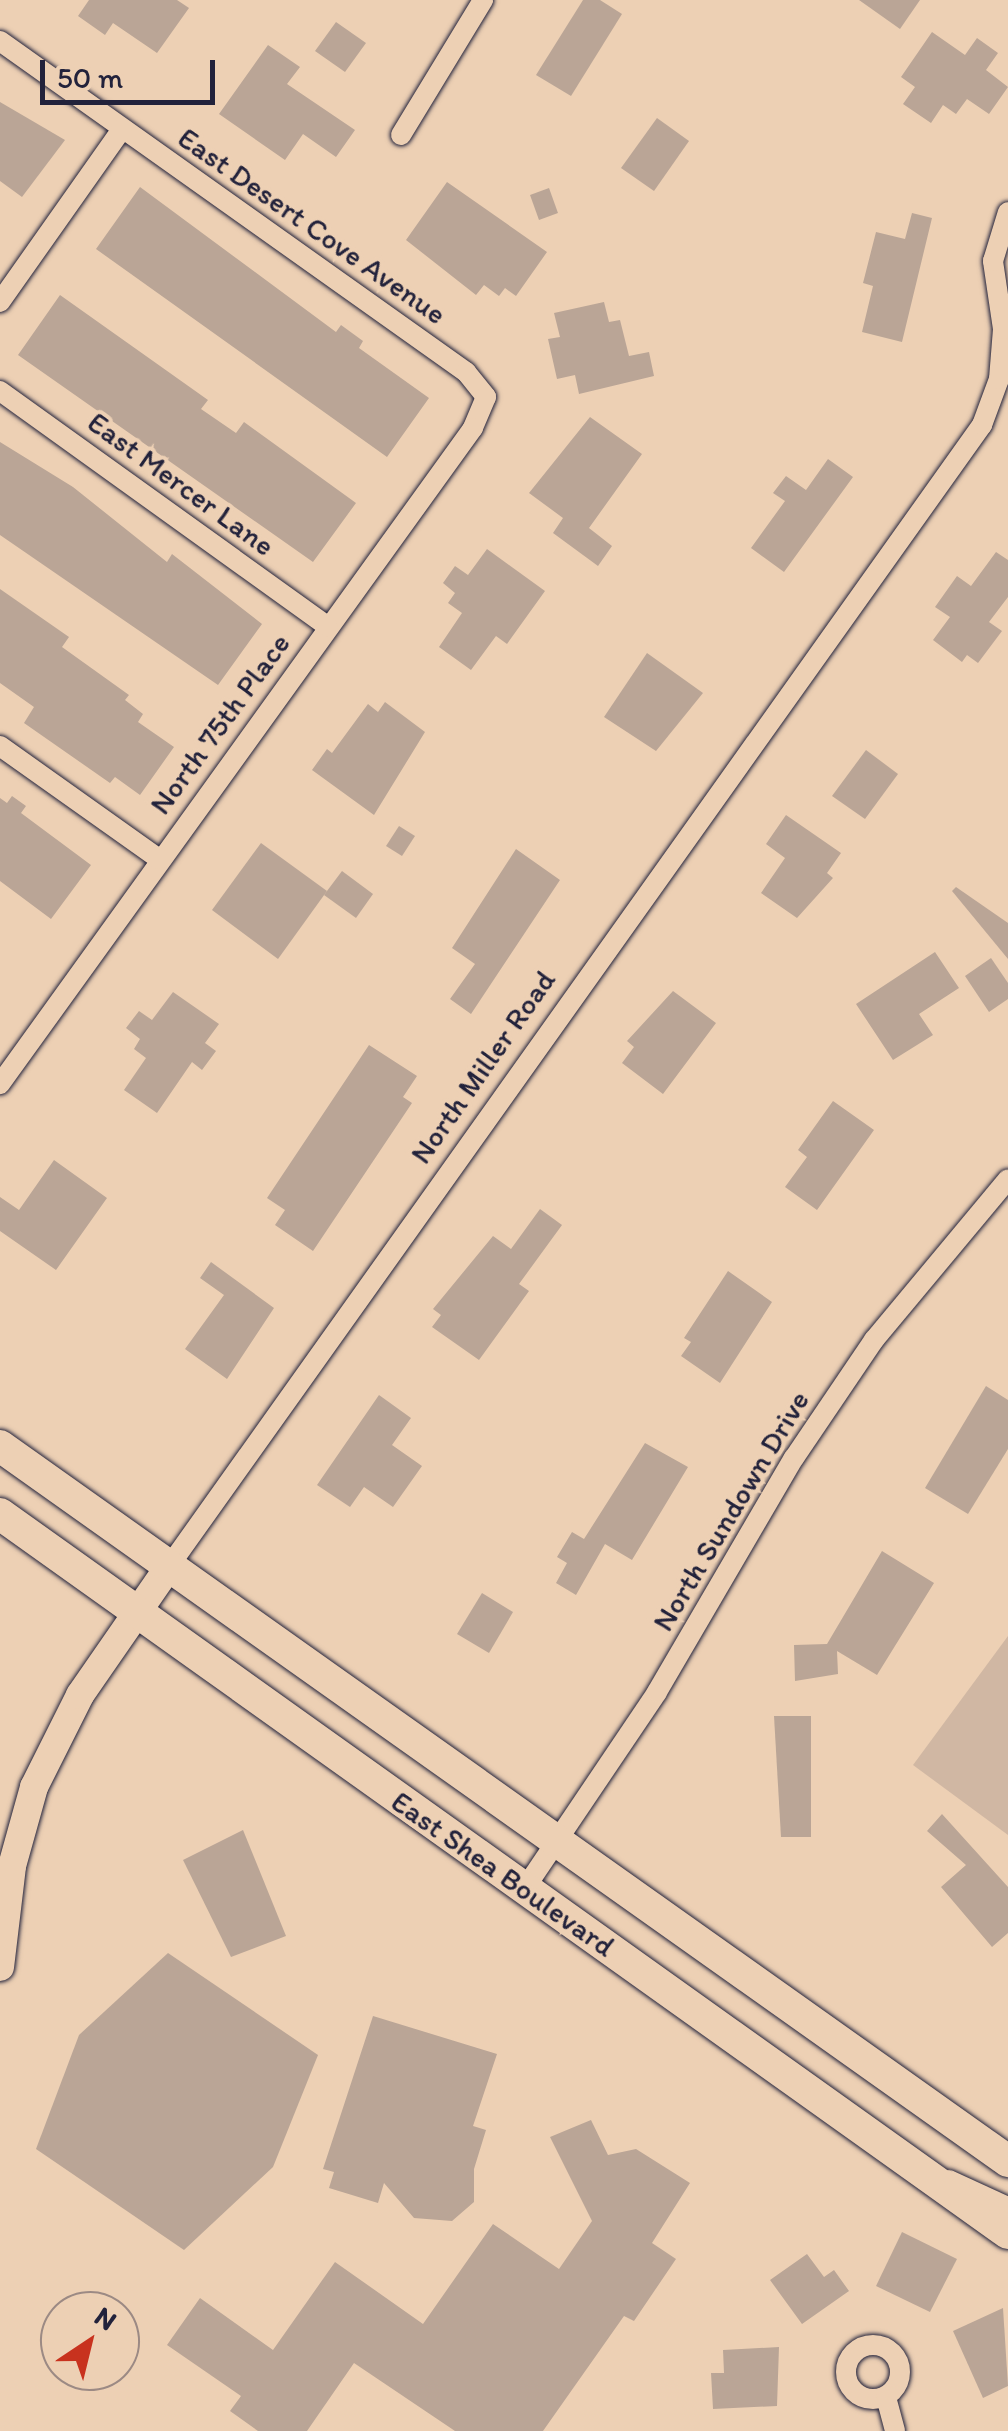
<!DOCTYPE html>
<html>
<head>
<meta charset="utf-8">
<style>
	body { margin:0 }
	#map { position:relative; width:1008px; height:2431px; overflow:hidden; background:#edd0b4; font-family:Itim,sans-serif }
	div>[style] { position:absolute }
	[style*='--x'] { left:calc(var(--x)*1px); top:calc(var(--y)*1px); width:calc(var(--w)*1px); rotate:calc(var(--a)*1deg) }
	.green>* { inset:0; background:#d0b7a3 }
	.building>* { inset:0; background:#baa596 }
	.roads { filter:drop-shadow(0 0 2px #22223b) drop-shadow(0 0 2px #22223b) }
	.street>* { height:20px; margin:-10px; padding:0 10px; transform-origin:10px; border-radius:10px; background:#edd0b4 }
	.street>.ring { margin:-10px; padding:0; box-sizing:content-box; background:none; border:20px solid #edd0b4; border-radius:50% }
	.secondary>* { height:28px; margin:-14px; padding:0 14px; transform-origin:14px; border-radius:14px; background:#edd0b4 }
	.primary>* { height:32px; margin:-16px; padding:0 16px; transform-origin:16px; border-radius:16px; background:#edd0b4 }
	span { translate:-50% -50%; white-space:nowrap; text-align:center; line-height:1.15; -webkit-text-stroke:8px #edd0b4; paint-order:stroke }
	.street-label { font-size:30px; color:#22223b }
	.north { position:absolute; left:40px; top:2291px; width:100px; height:100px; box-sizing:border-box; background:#edd0b4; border:2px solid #9c8a84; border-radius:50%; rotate:35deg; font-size:28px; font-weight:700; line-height:40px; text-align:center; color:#22223b }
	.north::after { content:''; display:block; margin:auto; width:35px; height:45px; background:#c8321e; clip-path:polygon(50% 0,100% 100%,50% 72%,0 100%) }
	.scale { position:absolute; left:40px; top:60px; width:175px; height:45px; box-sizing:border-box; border:5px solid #22223b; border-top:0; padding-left:12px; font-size:30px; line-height:35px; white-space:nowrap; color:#22223b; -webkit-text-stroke:8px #edd0b4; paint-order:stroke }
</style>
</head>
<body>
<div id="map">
	<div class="green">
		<i style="clip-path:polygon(1008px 1636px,1008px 1835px,913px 1765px)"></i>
	</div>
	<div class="building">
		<i style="clip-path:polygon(89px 0,177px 0,189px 8px,157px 53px,113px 23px,105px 35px,78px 16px)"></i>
		<i style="clip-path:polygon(583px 0,600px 0,622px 14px,571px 96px,536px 75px)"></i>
		<i style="clip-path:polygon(859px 0,920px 0,900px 29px)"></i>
		<i style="clip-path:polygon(336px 22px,366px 43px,345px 72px,315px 51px)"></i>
		<i style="clip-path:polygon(932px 32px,965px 55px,977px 38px,998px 53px,986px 70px,1008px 87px,989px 114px,967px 99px,956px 114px,943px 105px,931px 123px,903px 104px,915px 87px,901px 77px)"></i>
		<i style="clip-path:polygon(268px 45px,300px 67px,287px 84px,355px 130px,336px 157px,303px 134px,285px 160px,219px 114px)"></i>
		<i style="clip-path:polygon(0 102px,65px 140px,22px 197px,0 181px)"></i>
		<i style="clip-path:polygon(657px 118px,689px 141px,654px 191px,621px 168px)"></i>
		<i style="clip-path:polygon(447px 182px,547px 252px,516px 296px,505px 288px,499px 296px,484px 285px,476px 295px,406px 240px)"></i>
		<i style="clip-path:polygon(140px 187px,336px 332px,341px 325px,363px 341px,359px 348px,429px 398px,387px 457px,96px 249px)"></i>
		<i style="clip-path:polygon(549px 188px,558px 213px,539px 220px,530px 195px)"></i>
		<i style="clip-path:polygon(912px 213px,932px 218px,902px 342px,862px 332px,873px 286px,863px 283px,876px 232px,905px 239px)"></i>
		<i style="clip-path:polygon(60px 295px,208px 400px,201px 409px,236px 433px,244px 422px,356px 503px,313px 562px,18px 355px)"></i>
		<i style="clip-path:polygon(604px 302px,609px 322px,620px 320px,629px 356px,649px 352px,654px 376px,579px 394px,575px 375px,557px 379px,548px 339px,560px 337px,554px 313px)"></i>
		<i style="clip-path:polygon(590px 417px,642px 454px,589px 528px,612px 546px,598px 566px,553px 533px,563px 518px,529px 493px)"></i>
		<i style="clip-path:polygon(0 442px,73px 487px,167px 562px,172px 554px,262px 624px,218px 685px,0 535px)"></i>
		<i style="clip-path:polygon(828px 459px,853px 477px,784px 572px,751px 548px,785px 501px,773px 493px,786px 476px,806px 490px)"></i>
		<i style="clip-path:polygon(487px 549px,545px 591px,507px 644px,496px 636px,471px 670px,439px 647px,462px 613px,448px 603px,455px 593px,443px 583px,455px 566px,468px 575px)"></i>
		<i style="clip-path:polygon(996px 552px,1008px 560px,1008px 597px,989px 622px,1002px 631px,978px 663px,967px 655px,962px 662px,933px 640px,950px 617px,935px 607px,957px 576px,971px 586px)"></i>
		<i style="clip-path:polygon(0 589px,69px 637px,62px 647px,129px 695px,125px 700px,143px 714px,138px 722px,174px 747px,140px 795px,115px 777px,110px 783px,24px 723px,34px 707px,0 683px)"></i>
		<i style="clip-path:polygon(647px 653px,703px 693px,656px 751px,604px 717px)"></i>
		<i style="clip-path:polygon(385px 702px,425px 732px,374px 815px,312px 770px,327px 749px,332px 753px,368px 704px,378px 712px)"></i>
		<i style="clip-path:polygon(866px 750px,898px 774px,865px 819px,832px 796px)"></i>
		<i style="clip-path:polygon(12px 796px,26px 806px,21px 813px,91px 865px,51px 919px,0 881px,0 798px,7px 803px)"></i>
		<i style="clip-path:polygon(786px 815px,841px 853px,827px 873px,833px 878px,797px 918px,761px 893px,785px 858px,766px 844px)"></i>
		<i style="clip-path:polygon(399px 826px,415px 836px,402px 856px,386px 846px)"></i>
		<i style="clip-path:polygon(261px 843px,327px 891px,278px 959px,212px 910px)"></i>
		<i style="clip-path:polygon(516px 849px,560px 880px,471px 1014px,450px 999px,475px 964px,452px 948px)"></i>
		<i style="clip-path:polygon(342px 871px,373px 894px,356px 918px,324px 895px)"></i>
		<i style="clip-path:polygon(956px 887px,1008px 923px,1008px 959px,952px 891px)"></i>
		<i style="clip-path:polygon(935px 952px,959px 988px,919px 1014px,933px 1035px,893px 1060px,856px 1004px)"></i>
		<i style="clip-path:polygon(991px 958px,1008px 983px,1008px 999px,989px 1012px,965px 976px)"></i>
		<i style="clip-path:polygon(673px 991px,716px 1023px,663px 1094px,622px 1063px,634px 1047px,627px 1041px)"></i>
		<i style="clip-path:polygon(173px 992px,219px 1024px,205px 1043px,216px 1051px,202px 1070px,192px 1062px,157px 1113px,124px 1090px,146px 1058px,134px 1049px,140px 1039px,126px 1028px,139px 1011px,152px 1020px)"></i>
		<i style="clip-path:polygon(369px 1045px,417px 1076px,403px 1097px,412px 1103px,313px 1251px,275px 1225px,285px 1210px,267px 1198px)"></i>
		<i style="clip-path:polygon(833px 1101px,874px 1130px,817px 1210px,785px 1187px,807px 1157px,798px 1150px)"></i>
		<i style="clip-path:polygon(54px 1160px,107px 1198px,56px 1270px,0 1231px,0 1197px,19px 1210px)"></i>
		<i style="clip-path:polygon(540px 1209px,562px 1225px,519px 1284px,529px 1291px,479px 1360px,432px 1327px,441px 1315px,433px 1309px,493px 1236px,511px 1249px)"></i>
		<i style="clip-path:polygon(211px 1262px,274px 1308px,227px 1379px,185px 1349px,224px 1295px,200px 1278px)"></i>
		<i style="clip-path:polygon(728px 1271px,772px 1302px,720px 1383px,681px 1356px,691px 1342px,684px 1338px)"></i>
		<i style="clip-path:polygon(986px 1386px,1008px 1400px,1008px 1449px,968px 1514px,925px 1488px)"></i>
		<i style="clip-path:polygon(379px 1395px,411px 1418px,392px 1445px,422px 1466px,393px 1507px,364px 1487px,350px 1507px,317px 1485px)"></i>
		<i style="clip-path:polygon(645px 1443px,688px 1467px,632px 1560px,605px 1544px,576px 1595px,556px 1583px,567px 1563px,557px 1557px,572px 1532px,584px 1539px)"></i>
		<i style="clip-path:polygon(882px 1551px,934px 1583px,877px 1675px,837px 1651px,838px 1674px,795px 1681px,794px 1645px,827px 1644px)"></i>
		<i style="clip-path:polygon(482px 1593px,513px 1612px,489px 1653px,457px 1634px)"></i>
		<i style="clip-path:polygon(774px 1716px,811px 1716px,811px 1837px,781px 1837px)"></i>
		<i style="clip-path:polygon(942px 1814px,1008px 1887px,1008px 1933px,992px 1947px,941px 1887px,966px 1865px,927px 1831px)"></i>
		<i style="clip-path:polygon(243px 1830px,286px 1936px,231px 1957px,183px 1860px)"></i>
		<i style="clip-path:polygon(168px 1953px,318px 2055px,273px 2167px,184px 2250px,36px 2149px,79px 2035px)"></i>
		<i style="clip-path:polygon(373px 2016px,497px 2054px,473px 2126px,486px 2130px,474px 2169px,474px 2202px,452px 2221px,414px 2218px,384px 2183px,378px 2203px,329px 2188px,334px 2172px,323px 2169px)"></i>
		<i style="clip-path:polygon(591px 2120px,608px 2155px,636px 2149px,690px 2183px,652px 2243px,676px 2259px,634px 2321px,624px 2316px,543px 2431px,455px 2431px,354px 2363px,307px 2431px,258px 2431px,230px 2411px,241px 2396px,167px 2345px,200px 2298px,273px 2350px,335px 2262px,423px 2324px,493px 2224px,559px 2269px,592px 2221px,550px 2137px)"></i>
		<i style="clip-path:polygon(902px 2232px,957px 2259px,930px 2312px,876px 2286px)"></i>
		<i style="clip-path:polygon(807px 2254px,824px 2277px,834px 2270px,849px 2291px,802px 2324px,770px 2280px)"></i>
		<i style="clip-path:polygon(1003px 2308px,1008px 2386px,983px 2398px,953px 2331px)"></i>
		<i style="clip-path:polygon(779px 2347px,777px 2406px,713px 2409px,711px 2373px,724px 2373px,723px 2350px)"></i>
	</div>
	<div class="roads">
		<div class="street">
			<i style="--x:0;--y:41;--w:572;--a:35.39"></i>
			<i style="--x:466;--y:372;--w:32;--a:51"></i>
			<i style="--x:486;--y:397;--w:34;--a:113"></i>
			<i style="--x:473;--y:428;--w:809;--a:125.79"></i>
			<i style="--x:401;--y:135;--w:158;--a:-58.7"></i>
			<i style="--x:0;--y:302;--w:212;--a:-54.8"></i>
			<i style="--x:0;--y:391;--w:403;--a:35.7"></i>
			<i style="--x:0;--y:746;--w:195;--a:35.4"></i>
			<i style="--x:170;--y:1565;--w:1400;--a:-54.54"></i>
			<i style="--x:982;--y:425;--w:49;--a:-69.7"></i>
			<i style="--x:999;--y:379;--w:50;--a:-85.4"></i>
			<i style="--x:1003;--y:329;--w:69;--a:-98.4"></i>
			<i style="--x:993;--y:261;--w:51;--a:-73"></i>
			<i style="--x:525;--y:1888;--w:236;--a:-56"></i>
			<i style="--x:657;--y:1692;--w:271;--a:-59.7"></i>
			<i style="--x:794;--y:1458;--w:143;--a:-55.9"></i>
			<i style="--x:874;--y:1340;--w:209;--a:-50.2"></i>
			<i style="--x:949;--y:2180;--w:65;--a:24.6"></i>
			<i class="ring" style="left:846px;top:2345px;width:34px;height:34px"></i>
			<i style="--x:886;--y:2397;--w:35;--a:75"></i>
		</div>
		<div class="secondary">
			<i style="--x:0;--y:1967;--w:102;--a:-83.2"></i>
			<i style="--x:12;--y:1866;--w:82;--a:-74.4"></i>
			<i style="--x:34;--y:1787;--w:103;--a:-63.4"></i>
			<i style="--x:80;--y:1695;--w:158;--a:-55.3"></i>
		</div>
		<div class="primary">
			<i style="--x:0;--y:1446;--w:1236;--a:35.35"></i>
			<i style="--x:0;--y:1514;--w:1238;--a:35.5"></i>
		</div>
	</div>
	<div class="street-label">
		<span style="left:312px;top:226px;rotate:35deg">East Desert Cove Avenue</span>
		<span style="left:181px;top:484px;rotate:36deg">East Mercer Lane</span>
		<span style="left:220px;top:724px;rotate:-54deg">North 75th Place</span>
		<span style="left:483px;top:1067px;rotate:-55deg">North Miller Road</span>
		<span style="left:731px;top:1511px;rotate:-59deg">North Sundown Drive</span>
		<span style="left:503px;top:1874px;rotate:35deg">East Shea Boulevard</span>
	</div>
	<div class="north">N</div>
	<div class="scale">50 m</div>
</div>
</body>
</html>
